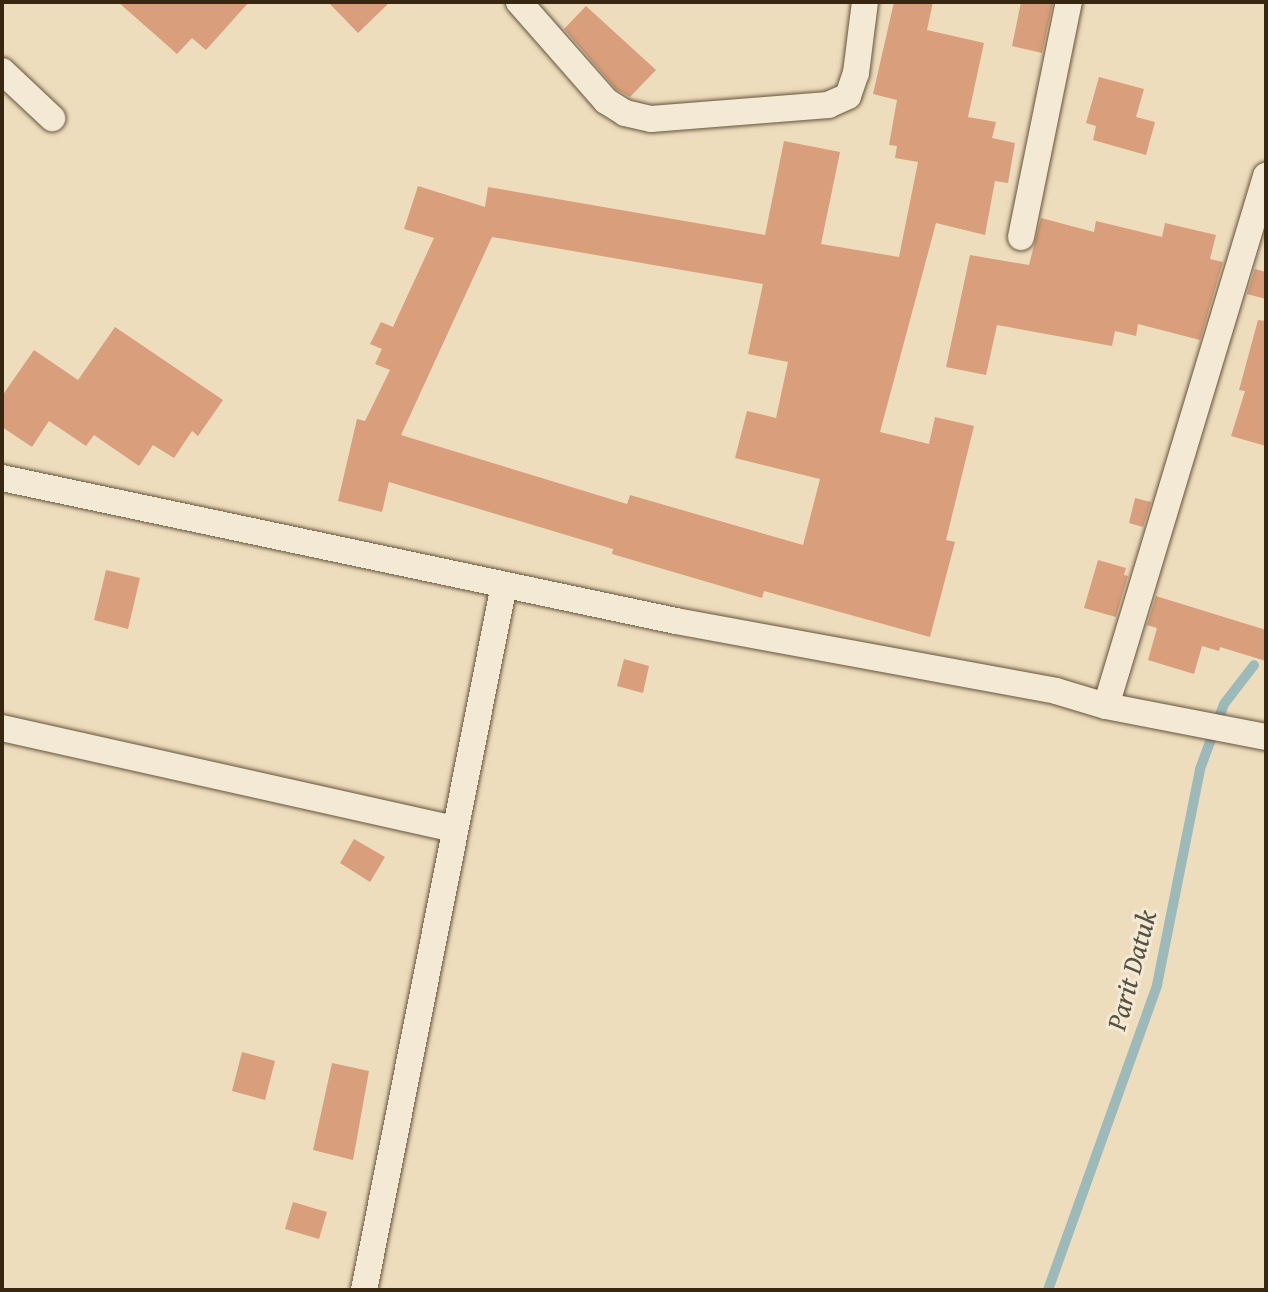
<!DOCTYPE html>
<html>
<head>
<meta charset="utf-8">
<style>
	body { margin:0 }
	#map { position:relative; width:1268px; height:1292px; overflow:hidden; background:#eeddbd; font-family:"Gentium Book Plus",serif }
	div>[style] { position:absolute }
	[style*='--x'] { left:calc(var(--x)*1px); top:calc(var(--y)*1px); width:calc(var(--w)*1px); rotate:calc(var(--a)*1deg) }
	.stream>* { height:10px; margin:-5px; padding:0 5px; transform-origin:5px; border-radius:5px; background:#9cbaba }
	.building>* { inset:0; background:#d99e7c }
	.roads { filter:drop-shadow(0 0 2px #65543b) drop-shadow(0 0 2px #65543b) }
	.street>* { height:26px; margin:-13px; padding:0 13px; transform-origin:13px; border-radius:13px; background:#f4e9d4 }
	span { translate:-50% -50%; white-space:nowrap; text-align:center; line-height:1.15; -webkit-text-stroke:6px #f4e9d4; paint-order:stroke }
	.water-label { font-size:28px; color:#555243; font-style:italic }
	.frame { position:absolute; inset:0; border:4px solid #372610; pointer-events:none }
</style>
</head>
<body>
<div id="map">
	<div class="stream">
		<i style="--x:1048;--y:1290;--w:324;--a:-70.3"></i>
		<i style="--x:1157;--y:985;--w:220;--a:-78.7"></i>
		<i style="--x:1200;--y:769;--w:69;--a:-69.7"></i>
		<i style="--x:1224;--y:704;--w:49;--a:-52.4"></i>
	</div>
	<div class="building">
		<i style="clip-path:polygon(118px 2px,249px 2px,206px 50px,192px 38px,177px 54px)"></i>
		<i style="clip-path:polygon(328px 2px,390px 2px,358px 33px)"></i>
		<i style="clip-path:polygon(evenodd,894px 2px,933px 2px,927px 30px,984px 43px,968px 117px,996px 122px,992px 138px,1015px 143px,1008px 183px,995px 181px,985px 235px,936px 223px,880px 432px,929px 444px,935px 417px,974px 426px,946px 540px,955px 542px,930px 637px,764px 591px,762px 598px,612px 554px,613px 549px,389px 482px,382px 512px,338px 501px,357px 419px,365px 421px,390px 370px,375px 364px,382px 349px,370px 344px,381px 322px,393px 327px,434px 238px,404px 229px,418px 186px,485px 207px,488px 187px,765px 235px,784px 141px,840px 152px,821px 244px,899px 257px,918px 162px,895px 158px,897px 146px,889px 145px,897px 100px,873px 94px,894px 2px,492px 237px,763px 284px,748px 354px,788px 362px,776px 418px,747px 411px,735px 458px,820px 479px,803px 545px,630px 495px,627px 504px,401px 435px,492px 237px)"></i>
		<i style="clip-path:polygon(1021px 2px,1053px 2px,1042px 53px,1012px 46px)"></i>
		<i style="clip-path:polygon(586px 6px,656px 70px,630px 97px,616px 89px,564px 29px)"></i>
		<i style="clip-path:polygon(1099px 77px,1144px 89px,1136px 117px,1155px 122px,1146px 155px,1093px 140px,1096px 126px,1086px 123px)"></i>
		<i style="clip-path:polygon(1041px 218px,1094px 232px,1096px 221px,1162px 237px,1165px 223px,1216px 235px,1210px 259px,1223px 262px,1200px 340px,1138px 324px,1136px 336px,1115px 331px,1112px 346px,997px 325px,986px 375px,946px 367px,970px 255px,1029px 265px)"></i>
		<i style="clip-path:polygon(1255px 269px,1266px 272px,1266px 299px,1247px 294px)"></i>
		<i style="clip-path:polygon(1258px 320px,1266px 321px,1266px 446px,1231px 436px,1245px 391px,1239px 390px)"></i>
		<i style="clip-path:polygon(115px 327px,223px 400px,198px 436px,192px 431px,174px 458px,153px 445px,139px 466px,94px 435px,86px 446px,49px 421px,32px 447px,2px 427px,2px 396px,34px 350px,78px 380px)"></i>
		<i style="clip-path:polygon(1135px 498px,1151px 502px,1143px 527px,1129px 523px)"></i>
		<i style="clip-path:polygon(1098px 560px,1126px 568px,1124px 575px,1128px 576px,1116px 617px,1084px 608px)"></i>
		<i style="clip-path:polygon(106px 570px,140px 578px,128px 629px,94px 620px)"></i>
		<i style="clip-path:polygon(1156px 596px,1266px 630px,1266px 661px,1220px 647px,1219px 651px,1202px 646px,1194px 674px,1148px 660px,1157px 628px,1147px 625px)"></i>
		<i style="clip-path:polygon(624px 659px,649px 666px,643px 693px,617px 686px)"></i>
		<i style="clip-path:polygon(354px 839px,385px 857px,370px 882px,340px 863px)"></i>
		<i style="clip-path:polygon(242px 1052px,275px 1061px,265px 1100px,232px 1091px)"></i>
		<i style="clip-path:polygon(332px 1063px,369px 1071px,353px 1160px,313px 1150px)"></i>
		<i style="clip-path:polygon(293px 1202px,327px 1212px,319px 1239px,285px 1229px)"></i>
	</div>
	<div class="roads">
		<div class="street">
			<i style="--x:519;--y:2;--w:132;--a:48.7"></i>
			<i style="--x:606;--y:101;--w:22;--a:32"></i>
			<i style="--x:625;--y:113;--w:27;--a:13"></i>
			<i style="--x:651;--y:119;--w:178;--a:-4.5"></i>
			<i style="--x:828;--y:105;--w:22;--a:-24"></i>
			<i style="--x:848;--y:96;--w:24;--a:-71"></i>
			<i style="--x:856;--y:73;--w:72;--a:-82.8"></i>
			<i style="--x:2;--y:71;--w:69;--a:43.2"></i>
			<i style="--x:1021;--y:237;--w:240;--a:-78.5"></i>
			<i style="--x:2;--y:478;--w:689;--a:11.98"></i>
			<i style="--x:676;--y:621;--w:386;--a:10.4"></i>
			<i style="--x:1056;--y:691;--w:52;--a:16.7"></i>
			<i style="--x:1106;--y:706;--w:163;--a:11"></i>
			<i style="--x:1106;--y:706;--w:554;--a:-73.2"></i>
			<i style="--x:2;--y:728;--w:464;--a:12.6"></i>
			<i style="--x:364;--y:1290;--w:719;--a:-78.77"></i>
		</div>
	</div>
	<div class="water-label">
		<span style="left:1131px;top:970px;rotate:-75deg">Parit Datuk</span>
	</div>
	<div class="frame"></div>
</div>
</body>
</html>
